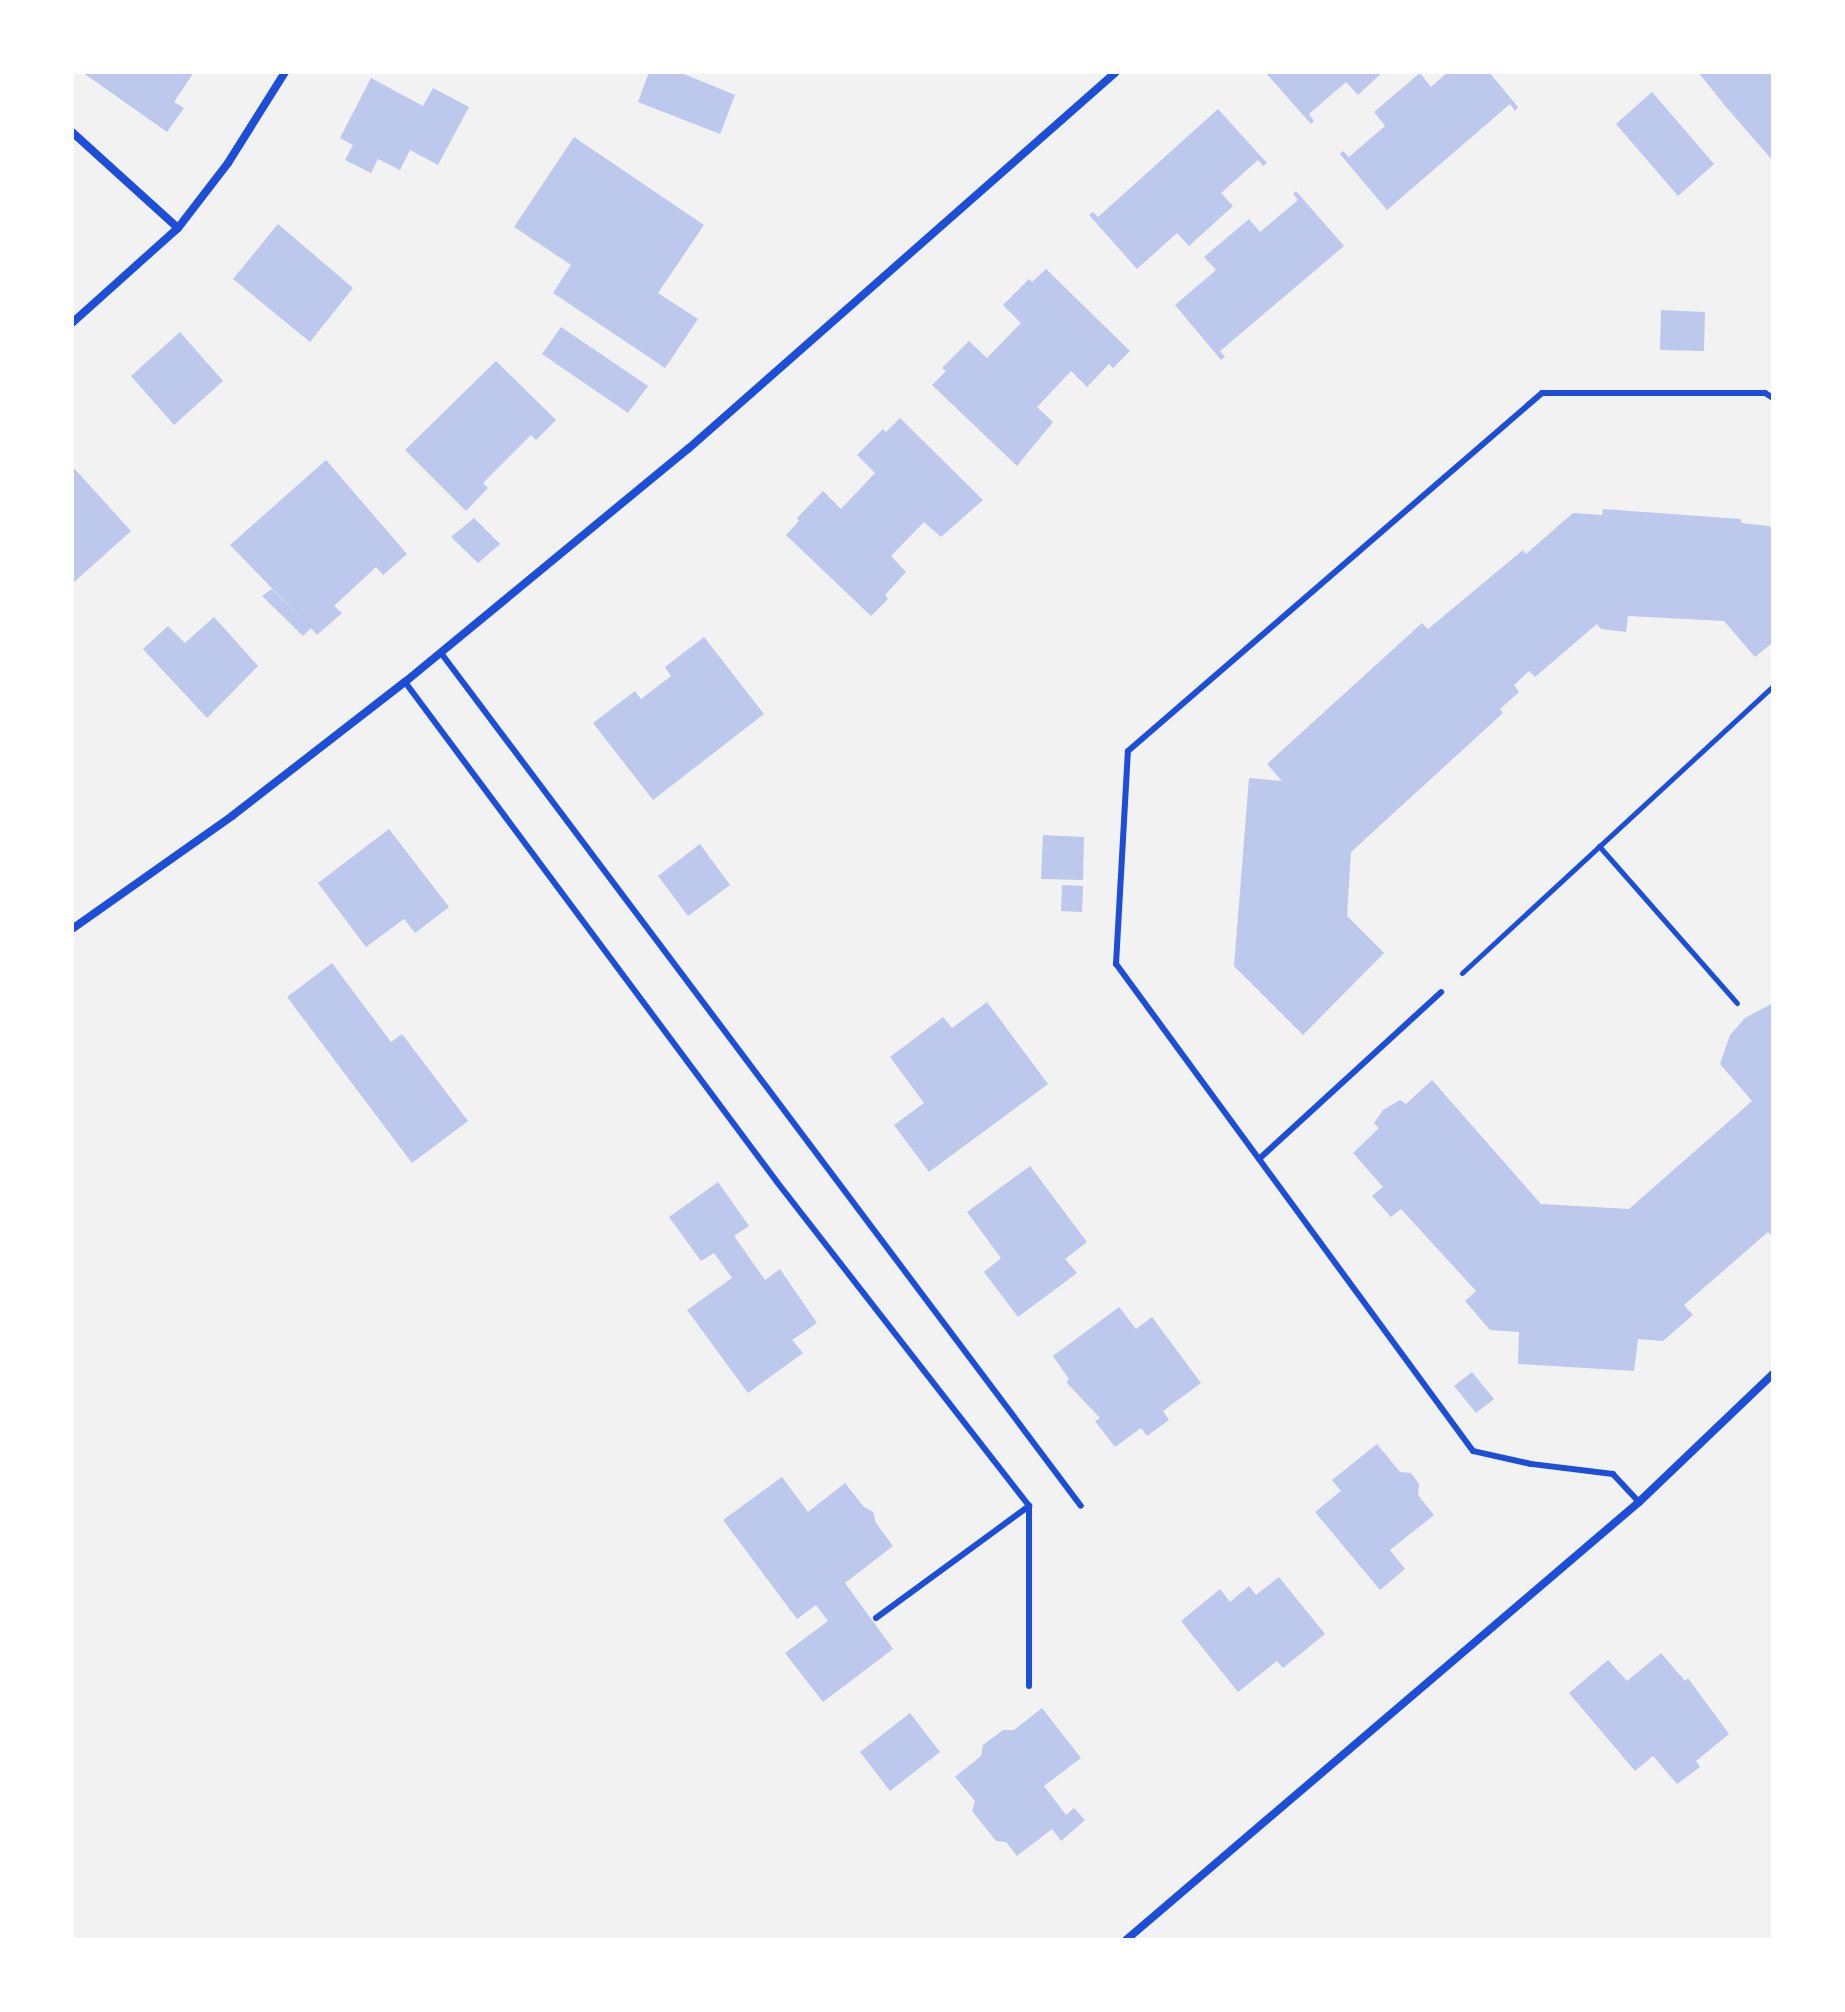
<!DOCTYPE html>
<html>
<head>
<meta charset="utf-8">
<style>
	body { margin:0 }
	#map { position:relative; width:1845px; height:2012px; overflow:hidden; background:#f2f2f2; font-family:"IBM Plex Serif",serif }
	div>[style] { position:absolute }
	[style*='--x'] { left:calc(var(--x)*1px); top:calc(var(--y)*1px); width:calc(var(--w)*1px); rotate:calc(var(--a)*1deg) }
	.building>* { inset:0; background:#bdc9ec }
	.path>* { height:5px; margin:-2.5px; padding:0 2.5px; transform-origin:2.5px; border-radius:2.5px; background:#1d4ed8 }
	.service>* { height:6px; margin:-3px; padding:0 3px; transform-origin:3px; border-radius:3px; background:#1d4ed8 }
	.minor>* { height:8px; margin:-4px; padding:0 4px; transform-origin:4px; border-radius:4px; background:#1d4ed8 }
	span { translate:-50% -50%; white-space:nowrap; text-align:center; line-height:1.15; -webkit-text-stroke:8px #fff; paint-order:stroke }
	.frame { position:absolute; inset:0; border:74px solid #fff; pointer-events:none }
</style>
</head>
<body>
<div id="map">
	<div class="building">
		<i style="clip-path:polygon(82px 72px,194px 72px,174px 102px,184px 108px,167px 132px)"></i>
		<i style="clip-path:polygon(649px 72px,679px 72px,735px 95px,720px 134px,638px 102px)"></i>
		<i style="clip-path:polygon(1265px 72px,1383px 72px,1358px 95px,1346px 82px,1309px 114px,1314px 121px,1311px 124px)"></i>
		<i style="clip-path:polygon(1448px 72px,1489px 72px,1518px 107px,1515px 111px,1510px 104px,1387px 210px,1340px 154px,1343px 151px,1349px 157px,1385px 126px,1374px 112px,1420px 73px,1431px 87px)"></i>
		<i style="clip-path:polygon(1698px 72px,1773px 72px,1773px 161px,1726px 107px)"></i>
		<i style="clip-path:polygon(371px 78px,423px 106px,433px 88px,469px 107px,438px 165px,410px 150px,400px 170px,378px 159px,371px 173px,345px 160px,353px 145px,340px 138px)"></i>
		<i style="clip-path:polygon(1652px 92px,1714px 164px,1678px 196px,1616px 124px)"></i>
		<i style="clip-path:polygon(1218px 109px,1267px 163px,1263px 166px,1258px 160px,1221px 193px,1233px 206px,1189px 246px,1177px 233px,1137px 269px,1089px 215px,1093px 212px,1098px 217px)"></i>
		<i style="clip-path:polygon(574px 137px,704px 225px,658px 293px,698px 319px,665px 368px,553px 293px,571px 265px,514px 227px)"></i>
		<i style="clip-path:polygon(1296px 191px,1344px 246px,1220px 351px,1225px 357px,1221px 360px,1175px 305px,1216px 270px,1204px 257px,1249px 219px,1260px 232px,1298px 200px,1293px 194px)"></i>
		<i style="clip-path:polygon(278px 224px,353px 288px,310px 342px,233px 279px)"></i>
		<i style="clip-path:polygon(1046px 269px,1130px 351px,1113px 368px,1109px 364px,1087px 387px,1071px 371px,1037px 407px,1053px 422px,1017px 466px,932px 385px,946px 371px,942px 368px,969px 341px,987px 358px,1021px 323px,1003px 305px,1029px 279px,1032px 282px)"></i>
		<i style="clip-path:polygon(1661px 310px,1705px 312px,1704px 351px,1660px 350px)"></i>
		<i style="clip-path:polygon(561px 327px,648px 386px,628px 413px,542px 354px)"></i>
		<i style="clip-path:polygon(180px 332px,223px 381px,174px 425px,131px 376px)"></i>
		<i style="clip-path:polygon(496px 361px,556px 420px,536px 440px,531px 435px,483px 483px,488px 488px,466px 511px,405px 450px)"></i>
		<i style="clip-path:polygon(900px 418px,983px 500px,941px 537px,924px 522px,891px 556px,906px 572px,885px 595px,888px 599px,871px 616px,786px 535px,799px 521px,797px 518px,823px 491px,841px 509px,875px 473px,857px 455px,883px 429px,886px 432px)"></i>
		<i style="clip-path:polygon(326px 460px,407px 554px,383px 575px,376px 567px,334px 606px,342px 613px,317px 635px,311px 628px,303px 636px,262px 596px,272px 589px,302px 619px,230px 545px)"></i>
		<i style="clip-path:polygon(72px 466px,131px 531px,72px 584px)"></i>
		<i style="clip-path:polygon(1603px 509px,1741px 519px,1741px 523px,1769px 526px,1773px 530px,1773px 642px,1755px 657px,1724px 621px,1628px 616px,1626px 632px,1601px 629px,1597px 624px,1535px 677px,1529px 671px,1514px 685px,1519px 692px,1500px 709px,1503px 713px,1351px 852px,1347px 916px,1384px 953px,1303px 1035px,1234px 966px,1249px 778px,1282px 781px,1267px 764px,1422px 623px,1428px 629px,1523px 550px,1526px 554px,1573px 513px,1602px 515px)"></i>
		<i style="clip-path:polygon(474px 518px,500px 544px,478px 563px,451px 537px)"></i>
		<i style="clip-path:polygon(214px 617px,258px 666px,207px 718px,143px 649px,168px 626px,185px 643px)"></i>
		<i style="clip-path:polygon(704px 637px,764px 714px,653px 800px,593px 723px,635px 691px,641px 699px,671px 676px,665px 667px)"></i>
		<i style="clip-path:polygon(389px 829px,449px 907px,415px 933px,404px 919px,366px 947px,318px 883px)"></i>
		<i style="clip-path:polygon(1043px 835px,1084px 837px,1083px 880px,1041px 879px)"></i>
		<i style="clip-path:polygon(700px 844px,730px 885px,688px 916px,658px 876px)"></i>
		<i style="clip-path:polygon(1062px 885px,1083px 886px,1082px 912px,1061px 911px)"></i>
		<i style="clip-path:polygon(332px 963px,391px 1042px,402px 1034px,468px 1121px,412px 1163px,287px 997px)"></i>
		<i style="clip-path:polygon(987px 1002px,1048px 1084px,929px 1172px,894px 1125px,924px 1103px,890px 1057px,943px 1017px,952px 1028px)"></i>
		<i style="clip-path:polygon(1773px 1003px,1773px 1238px,1768px 1232px,1684px 1305px,1693px 1315px,1663px 1341px,1638px 1339px,1634px 1371px,1518px 1364px,1519px 1332px,1490px 1330px,1465px 1301px,1476px 1291px,1401px 1209px,1391px 1217px,1372px 1196px,1383px 1187px,1353px 1153px,1379px 1128px,1374px 1123px,1383px 1110px,1400px 1100px,1406px 1104px,1432px 1080px,1541px 1204px,1629px 1209px,1752px 1101px,1720px 1064px,1730px 1035px,1745px 1018px)"></i>
		<i style="clip-path:polygon(1030px 1166px,1087px 1242px,1065px 1259px,1077px 1273px,1018px 1317px,984px 1272px,1001px 1258px,967px 1212px)"></i>
		<i style="clip-path:polygon(718px 1182px,749px 1226px,734px 1236px,765px 1280px,780px 1269px,817px 1323px,792px 1340px,803px 1353px,748px 1393px,687px 1310px,732px 1278px,714px 1253px,701px 1261px,669px 1217px)"></i>
		<i style="clip-path:polygon(1119px 1307px,1136px 1329px,1152px 1317px,1201px 1383px,1163px 1411px,1169px 1420px,1147px 1436px,1141px 1428px,1115px 1447px,1095px 1421px,1100px 1418px,1066px 1382px,1069px 1379px,1053px 1356px)"></i>
		<i style="clip-path:polygon(1472px 1372px,1494px 1399px,1476px 1413px,1454px 1386px)"></i>
		<i style="clip-path:polygon(1377px 1444px,1400px 1472px,1411px 1473px,1419px 1484px,1418px 1495px,1434px 1515px,1390px 1550px,1405px 1569px,1380px 1590px,1315px 1512px,1341px 1491px,1332px 1480px)"></i>
		<i style="clip-path:polygon(782px 1477px,808px 1512px,845px 1483px,864px 1507px,873px 1512px,876px 1523px,893px 1546px,845px 1583px,893px 1649px,823px 1702px,785px 1653px,828px 1621px,816px 1605px,797px 1619px,723px 1520px)"></i>
		<i style="clip-path:polygon(1279px 1577px,1325px 1634px,1283px 1668px,1277px 1661px,1238px 1692px,1181px 1621px,1220px 1589px,1230px 1602px,1249px 1586px,1256px 1595px)"></i>
		<i style="clip-path:polygon(1661px 1653px,1685px 1681px,1688px 1678px,1729px 1734px,1696px 1761px,1700px 1767px,1677px 1784px,1653px 1756px,1635px 1771px,1569px 1693px,1608px 1660px,1627px 1681px)"></i>
		<i style="clip-path:polygon(1042px 1708px,1081px 1758px,1044px 1786px,1066px 1815px,1074px 1808px,1085px 1820px,1061px 1841px,1052px 1829px,1017px 1856px,1006px 1842px,996px 1841px,972px 1811px,975px 1801px,955px 1777px,981px 1756px,983px 1745px,1003px 1730px,1014px 1730px)"></i>
		<i style="clip-path:polygon(910px 1713px,940px 1752px,890px 1791px,860px 1752px)"></i>
	</div>
	<div class="path">
		<i style="--x:1599;--y:846;--w:209;--a:48.7"></i>
		<i style="--x:1462;--y:973;--w:423;--a:-42.7"></i>
	</div>
	<div class="service">
		<i style="--x:441;--y:653;--w:1066;--a:53.12"></i>
		<i style="--x:405;--y:682;--w:623;--a:53.35"></i>
		<i style="--x:777;--y:1182;--w:410;--a:52.1"></i>
		<i style="--x:1259;--y:1159;--w:247;--a:-42.5"></i>
		<i style="--x:1639;--y:1502;--w:38;--a:-133"></i>
		<i style="--x:1613;--y:1474;--w:83;--a:-173"></i>
		<i style="--x:1531;--y:1464;--w:59;--a:-167.4"></i>
		<i style="--x:1473;--y:1451;--w:604;--a:-126.24"></i>
		<i style="--x:1116;--y:964;--w:213;--a:-86.8"></i>
		<i style="--x:1128;--y:751;--w:547;--a:-40.85"></i>
		<i style="--x:1542;--y:393;--w:223;--a:0"></i>
		<i style="--x:1765;--y:393;--w:9;--a:32"></i>
		<i style="--x:876;--y:1618;--w:190;--a:-36.2"></i>
		<i style="--x:1029;--y:1506;--w:180;--a:90"></i>
	</div>
	<div class="minor">
		<i style="--x:72;--y:132;--w:143;--a:42.2"></i>
		<i style="--x:72;--y:323;--w:142;--a:-41.9"></i>
		<i style="--x:178;--y:228;--w:82;--a:-52.4"></i>
		<i style="--x:228;--y:163;--w:107;--a:-57.9"></i>
		<i style="--x:72;--y:929;--w:196;--a:-35.2"></i>
		<i style="--x:232;--y:816;--w:219;--a:-37.8"></i>
		<i style="--x:405;--y:682;--w:367;--a:-39.5"></i>
		<i style="--x:688;--y:449;--w:570;--a:-41.37"></i>
		<i style="--x:1126;--y:1940;--w:675;--a:-40.49"></i>
		<i style="--x:1639;--y:1502;--w:185;--a:-43.7"></i>
	</div>
	<div class="frame"></div>
</div>
</body>
</html>
